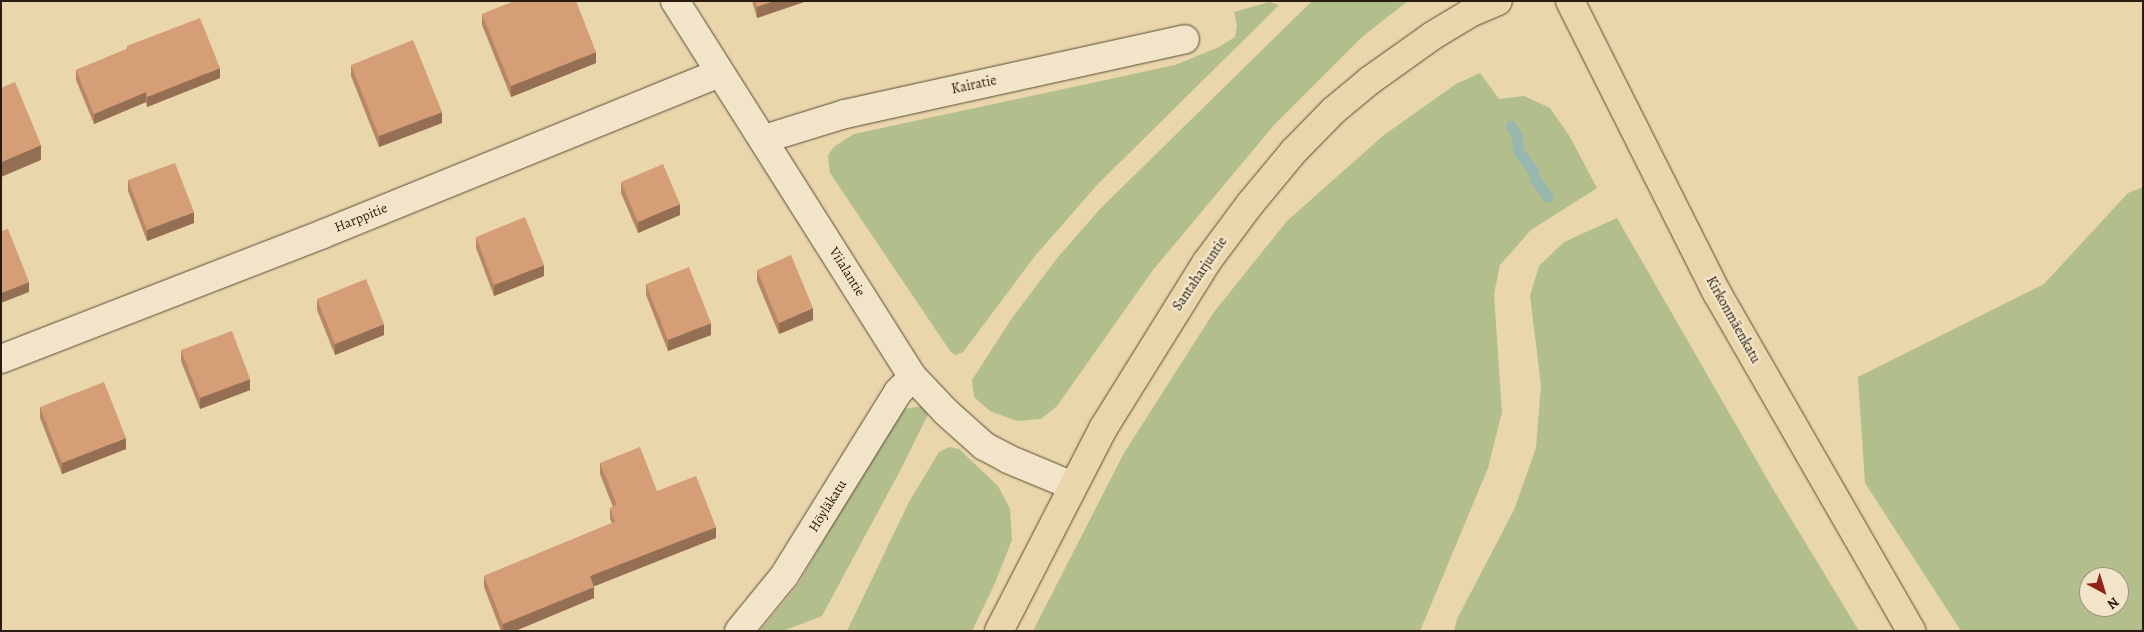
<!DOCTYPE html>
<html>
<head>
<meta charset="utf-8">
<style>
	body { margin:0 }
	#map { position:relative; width:2144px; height:632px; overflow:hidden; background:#e9d6ab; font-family:Alegreya,serif }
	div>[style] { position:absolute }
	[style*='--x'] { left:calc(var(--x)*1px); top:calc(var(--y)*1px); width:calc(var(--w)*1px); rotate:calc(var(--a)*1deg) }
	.green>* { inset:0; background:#b2be8c }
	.stream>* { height:11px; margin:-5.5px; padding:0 5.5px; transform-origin:5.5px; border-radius:5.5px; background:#98b8af }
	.roads { filter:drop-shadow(0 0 1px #594a37) drop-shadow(0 0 1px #594a37) }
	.minor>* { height:28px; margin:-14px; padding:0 14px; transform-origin:14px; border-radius:14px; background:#f1e4c8 }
	.major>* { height:28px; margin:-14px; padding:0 14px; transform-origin:14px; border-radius:14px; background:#e9d6ab }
	.wall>* { inset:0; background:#b78866 }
	.shaded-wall>* { inset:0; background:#956f53 }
	.building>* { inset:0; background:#d59e77 }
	span { translate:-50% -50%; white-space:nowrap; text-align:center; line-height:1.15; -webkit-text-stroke:5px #f1e4c8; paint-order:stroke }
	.street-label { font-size:14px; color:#291b10 }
	.frame { position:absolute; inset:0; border:2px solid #291b10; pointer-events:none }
	.north { position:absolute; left:2079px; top:567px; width:50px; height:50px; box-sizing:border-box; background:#f1e4c8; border:1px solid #a1947e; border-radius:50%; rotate:141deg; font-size:14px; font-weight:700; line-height:20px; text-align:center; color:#291b10 }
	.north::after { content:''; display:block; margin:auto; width:18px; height:22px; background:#8f2418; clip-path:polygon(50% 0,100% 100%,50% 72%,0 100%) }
</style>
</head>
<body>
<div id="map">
	<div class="green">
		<i style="clip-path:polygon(1312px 1px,1408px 1px,1362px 37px,1274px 125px,1153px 270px,1057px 406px,1041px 419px,1017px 421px,990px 411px,974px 397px,972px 380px,1012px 318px,1058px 257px,1100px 209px)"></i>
		<i style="clip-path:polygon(1269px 2px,1279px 5px,1097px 185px,1035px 256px,963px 352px,955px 355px,950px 351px,830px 173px,828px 155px,835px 146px,854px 134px,1175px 65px,1219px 47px,1235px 37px,1237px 26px,1234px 12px)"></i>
		<i style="clip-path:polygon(1480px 73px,1499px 99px,1524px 96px,1550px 108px,1570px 137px,1597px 188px,1531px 230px,1500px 265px,1494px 294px,1502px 412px,1488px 468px,1420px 631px,1033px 631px,1124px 453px,1214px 312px,1287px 221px,1384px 135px,1456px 84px)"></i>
		<i style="clip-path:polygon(evenodd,2143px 187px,2143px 631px,1961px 631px,1865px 483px,1858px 377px,2044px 284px,2128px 193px,2143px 187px,2089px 577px,2119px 577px,2119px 607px,2089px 607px,2089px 577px)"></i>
		<i style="clip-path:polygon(1617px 218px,1773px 489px,1859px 631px,1454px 631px,1457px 619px,1514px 510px,1536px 448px,1541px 385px,1530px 296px,1539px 266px,1564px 242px)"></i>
		<i style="clip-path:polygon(927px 405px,929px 412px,901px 469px,822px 616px,783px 631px,760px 631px,799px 583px,894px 418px,904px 409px)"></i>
		<i style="clip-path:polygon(949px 447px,959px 449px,998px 486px,1010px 509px,1012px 540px,995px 583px,972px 631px,847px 631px,909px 502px,939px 452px)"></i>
	</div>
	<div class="stream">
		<i style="--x:1511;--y:126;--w:12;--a:59"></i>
		<i style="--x:1517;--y:136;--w:15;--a:86"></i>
		<i style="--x:1518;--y:151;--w:23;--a:52"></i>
		<i style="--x:1532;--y:169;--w:10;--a:73"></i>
		<i style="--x:1535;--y:179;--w:22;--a:54"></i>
	</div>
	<div class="roads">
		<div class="minor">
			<i style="--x:675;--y:1;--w:445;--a:57.7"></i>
			<i style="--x:913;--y:377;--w:48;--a:46.7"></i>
			<i style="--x:946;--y:412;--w:51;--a:41.8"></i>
			<i style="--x:984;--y:446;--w:27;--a:28"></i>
			<i style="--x:1008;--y:459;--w:70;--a:22.6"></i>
			<i style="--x:764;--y:139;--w:85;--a:-17.2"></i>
			<i style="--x:845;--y:114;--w:348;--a:-12.4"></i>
			<i style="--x:1;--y:359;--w:345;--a:-21.2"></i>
			<i style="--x:323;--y:234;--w:428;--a:-22.1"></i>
			<i style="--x:739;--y:631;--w:71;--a:-50.7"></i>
			<i style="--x:784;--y:576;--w:216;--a:-58.2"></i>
			<i style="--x:898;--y:392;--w:21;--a:-45"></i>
		</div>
		<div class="major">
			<i style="--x:1570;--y:1;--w:327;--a:63.3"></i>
			<i style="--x:1717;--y:293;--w:390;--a:60.1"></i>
			<i style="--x:999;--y:631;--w:229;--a:-62.8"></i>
			<i style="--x:1104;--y:427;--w:193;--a:-58.1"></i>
			<i style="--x:1206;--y:263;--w:74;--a:-53.3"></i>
			<i style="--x:1250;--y:204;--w:69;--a:-50.3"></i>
			<i style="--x:1294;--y:151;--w:56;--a:-45.7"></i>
			<i style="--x:1333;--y:111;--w:47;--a:-39.8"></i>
			<i style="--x:1369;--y:81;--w:77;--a:-35.5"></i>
			<i style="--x:1432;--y:36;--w:47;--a:-31"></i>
			<i style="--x:1472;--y:12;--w:28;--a:-23"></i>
		</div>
	</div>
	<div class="wall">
		<i style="clip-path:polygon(752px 1px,807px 1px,757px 18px)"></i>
		<i style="clip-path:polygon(482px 14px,596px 63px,511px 97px,482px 25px)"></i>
		<i style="clip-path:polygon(127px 46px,220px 78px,147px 107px,146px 102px,94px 124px,76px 80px,76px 70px,127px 49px)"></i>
		<i style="clip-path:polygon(351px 65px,442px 123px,379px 147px,351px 76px)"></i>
		<i style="clip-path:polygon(128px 180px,194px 223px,147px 241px,128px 191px)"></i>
		<i style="clip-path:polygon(621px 182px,680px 215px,638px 233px,621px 193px)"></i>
		<i style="clip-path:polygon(476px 237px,544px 276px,494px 296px,476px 248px)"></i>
		<i style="clip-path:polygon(757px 270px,813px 320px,779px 334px,757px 281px)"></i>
		<i style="clip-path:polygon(646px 284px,711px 335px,668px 351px,646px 295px)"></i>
		<i style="clip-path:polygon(317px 299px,384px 335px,335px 355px,317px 310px)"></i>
		<i style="clip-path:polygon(181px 350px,250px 390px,200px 409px,181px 361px)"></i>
		<i style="clip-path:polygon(40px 407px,126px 449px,62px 474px,40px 418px)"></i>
		<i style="clip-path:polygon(600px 463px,657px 491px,716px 538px,594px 586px,594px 598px,515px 631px,501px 631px,484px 587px,484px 576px,612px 523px,610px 519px,610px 508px,613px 507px,600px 474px)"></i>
	</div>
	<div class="shaded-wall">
		<i style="clip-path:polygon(774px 1px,807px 1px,757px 18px,757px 7px)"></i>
		<i style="clip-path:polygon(596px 52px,596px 63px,511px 97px,511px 86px)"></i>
		<i style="clip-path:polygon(220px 68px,220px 78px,147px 107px,147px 97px)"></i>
		<i style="clip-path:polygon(146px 92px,146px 102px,94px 124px,94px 114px)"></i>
		<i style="clip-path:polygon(442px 112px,442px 123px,379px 147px,379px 136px)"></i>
		<i style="clip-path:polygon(41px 145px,41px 160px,1px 177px,1px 162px)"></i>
		<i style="clip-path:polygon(680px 204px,680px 215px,638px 233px,638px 222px)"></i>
		<i style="clip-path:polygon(194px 212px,194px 223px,147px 241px,147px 230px)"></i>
		<i style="clip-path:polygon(544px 265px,544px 276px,494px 296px,494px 285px)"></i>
		<i style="clip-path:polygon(29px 282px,29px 292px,1px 303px,1px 293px)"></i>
		<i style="clip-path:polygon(813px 308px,813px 320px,779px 334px,779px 323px)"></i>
		<i style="clip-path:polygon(711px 323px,711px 335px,668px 351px,668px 340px)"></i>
		<i style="clip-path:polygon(384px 324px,384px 335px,335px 355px,335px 344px)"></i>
		<i style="clip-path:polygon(250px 379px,250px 390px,200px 409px,200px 398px)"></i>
		<i style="clip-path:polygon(126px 438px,126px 449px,62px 474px,62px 463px)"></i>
		<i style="clip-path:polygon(716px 527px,716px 538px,590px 588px,590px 576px)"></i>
		<i style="clip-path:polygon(594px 587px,594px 598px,515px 631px,503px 631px,503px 624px)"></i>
	</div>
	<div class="building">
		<i style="clip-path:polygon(514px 1px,576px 1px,596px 52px,511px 86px,482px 14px)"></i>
		<i style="clip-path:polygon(755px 1px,774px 1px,757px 7px)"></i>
		<i style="clip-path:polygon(200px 18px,220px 68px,147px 97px,146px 92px,94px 114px,76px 70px,128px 49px,127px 46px)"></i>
		<i style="clip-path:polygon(413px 40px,442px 112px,379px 136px,351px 65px)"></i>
		<i style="clip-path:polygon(15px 82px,41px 145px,1px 162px,1px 88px)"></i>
		<i style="clip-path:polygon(175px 163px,194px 212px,147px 230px,128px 180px)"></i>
		<i style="clip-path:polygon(663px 164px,680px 204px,638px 222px,621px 182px)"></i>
		<i style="clip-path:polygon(525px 217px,544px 265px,494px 285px,476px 237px)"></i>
		<i style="clip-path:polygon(8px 229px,29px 282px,1px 293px,1px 231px)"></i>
		<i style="clip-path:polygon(791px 255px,813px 308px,779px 323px,757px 270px)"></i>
		<i style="clip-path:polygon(689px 267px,711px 323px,668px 340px,646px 284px)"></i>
		<i style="clip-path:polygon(366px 279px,384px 324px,335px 344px,317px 299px)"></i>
		<i style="clip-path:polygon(232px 331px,250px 379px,200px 398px,181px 350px)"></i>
		<i style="clip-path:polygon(104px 382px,126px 438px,62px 463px,40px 407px)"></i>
		<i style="clip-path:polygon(640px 447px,657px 491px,696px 476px,716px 527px,590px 576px,594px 587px,503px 624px,484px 576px,615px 522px,610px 508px,617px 505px,600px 463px)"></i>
	</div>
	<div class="street-label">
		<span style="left:974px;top:85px;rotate:-12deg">Kairatie</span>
		<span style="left:361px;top:218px;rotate:-22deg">Harppitie</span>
		<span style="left:847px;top:272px;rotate:58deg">Viialantie</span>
		<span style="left:1200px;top:274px;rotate:-56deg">Santaharjuntie</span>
		<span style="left:1733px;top:320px;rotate:61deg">Kirkonmäenkatu</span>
		<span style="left:828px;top:506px;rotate:-58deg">Höyläkatu</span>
	</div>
	<div class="frame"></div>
	<div class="north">N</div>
</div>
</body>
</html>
